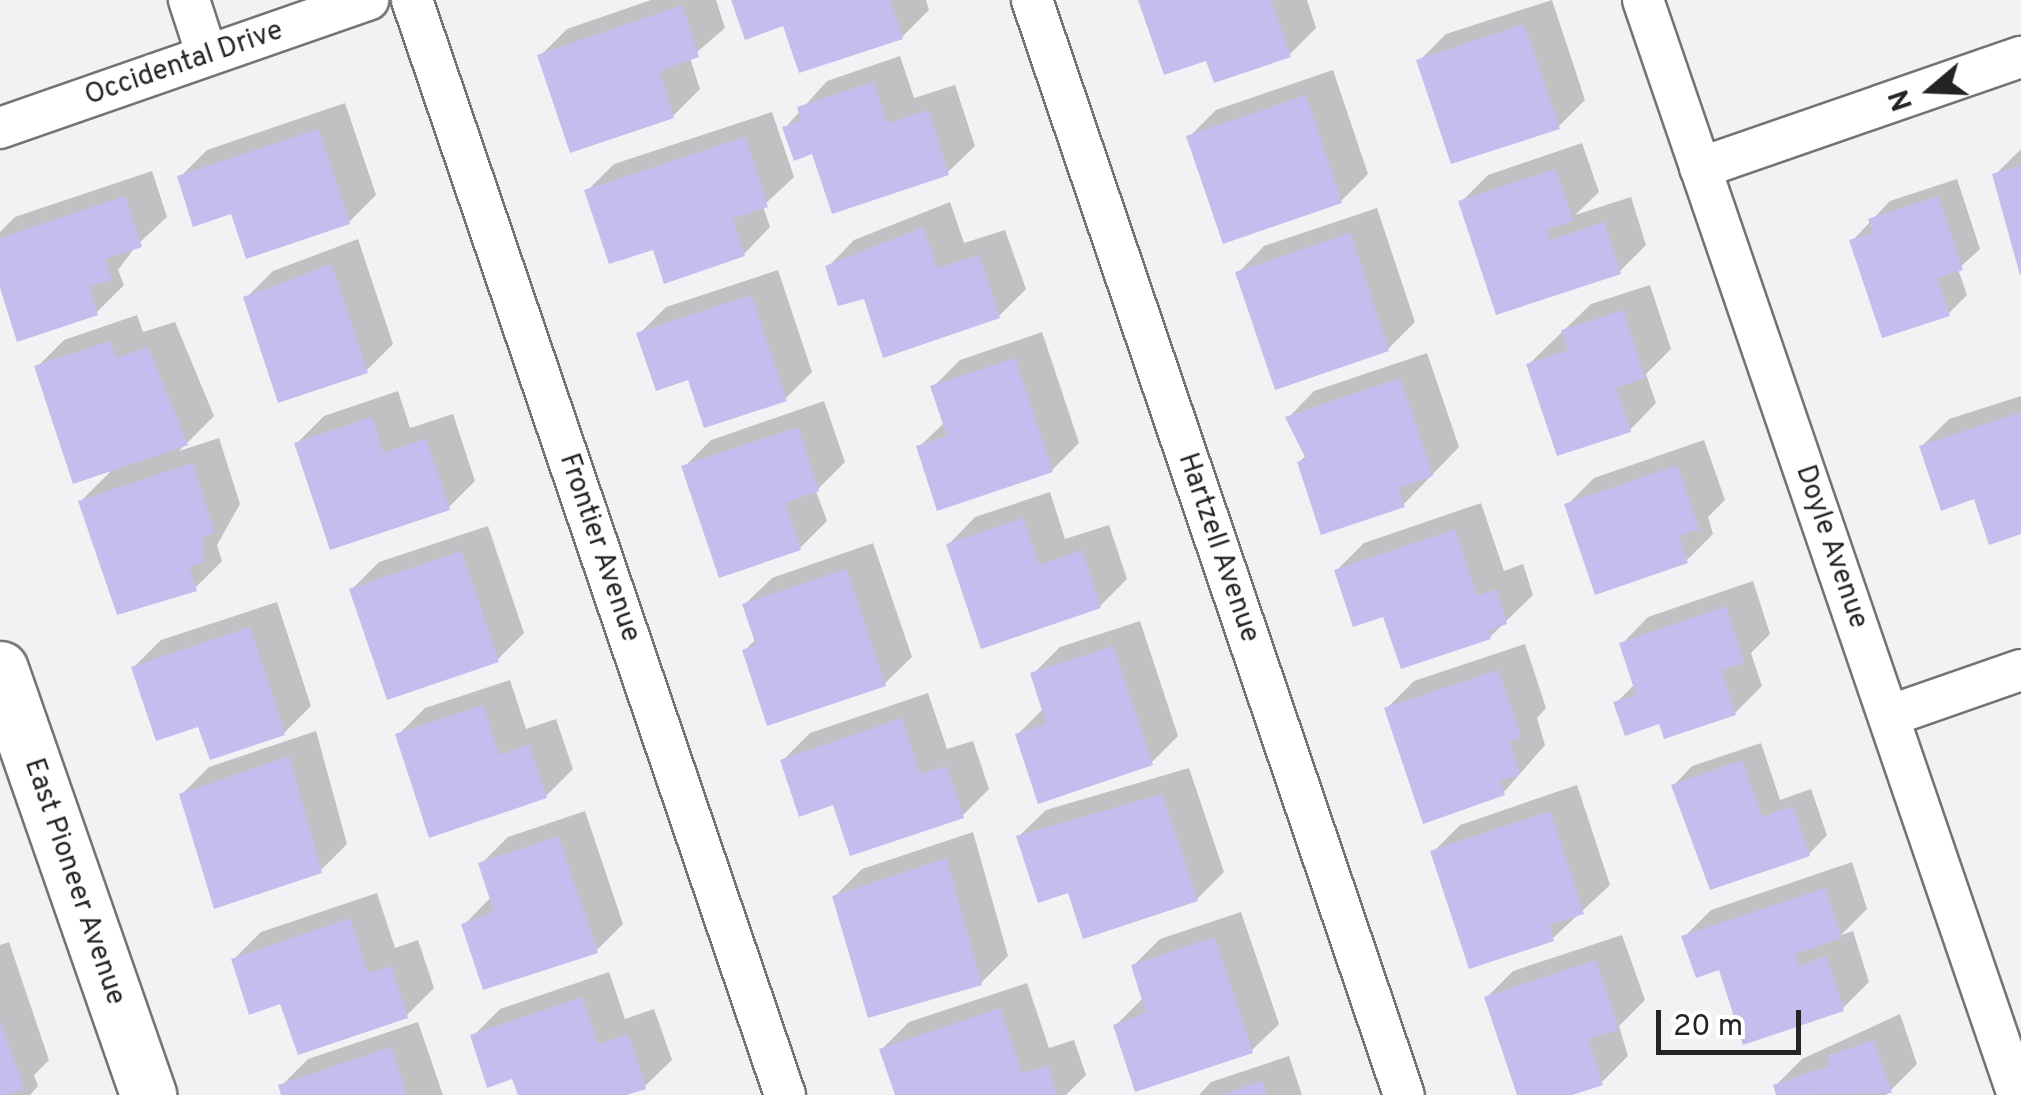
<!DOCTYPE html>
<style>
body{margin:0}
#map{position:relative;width:2021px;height:1095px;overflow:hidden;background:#f2f2f5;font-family:Overpass,sans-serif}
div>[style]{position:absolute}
.shadow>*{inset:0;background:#0003}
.building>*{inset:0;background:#c3beee}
.roads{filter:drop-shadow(2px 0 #737375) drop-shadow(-2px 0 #737375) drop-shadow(0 2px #737375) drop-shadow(0 -2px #737375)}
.street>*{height:40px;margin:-20px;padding:0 20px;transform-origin:20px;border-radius:20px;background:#fff}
.secondary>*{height:55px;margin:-27.5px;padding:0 27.5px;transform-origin:27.5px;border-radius:27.5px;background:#fff}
span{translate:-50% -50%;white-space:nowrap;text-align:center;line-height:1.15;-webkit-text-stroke:10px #fff;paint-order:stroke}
.street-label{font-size:28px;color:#242425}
.north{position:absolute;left:1881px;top:40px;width:100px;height:100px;-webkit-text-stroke:8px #fff;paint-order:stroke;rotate:251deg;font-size:28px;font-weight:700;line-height:40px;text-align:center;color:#242425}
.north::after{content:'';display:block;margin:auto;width:35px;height:45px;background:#242425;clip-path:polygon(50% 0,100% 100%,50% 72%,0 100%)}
.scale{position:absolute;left:1656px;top:1010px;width:145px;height:45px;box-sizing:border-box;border:5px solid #242425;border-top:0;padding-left:12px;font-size:30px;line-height:35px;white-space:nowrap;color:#242425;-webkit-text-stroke:8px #fff;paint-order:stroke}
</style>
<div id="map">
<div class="shadow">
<div style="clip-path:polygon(651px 0,716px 0,725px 28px,690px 58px,700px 89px,673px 116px,540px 56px,567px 29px)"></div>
<div style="clip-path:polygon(734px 0,926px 0,929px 10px,902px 37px,784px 23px)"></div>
<div style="clip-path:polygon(1141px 0,1307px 0,1316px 28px,1289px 55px,1208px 58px)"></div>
<div style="clip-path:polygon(1552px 0,1585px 100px,1558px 127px,1419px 61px,1446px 34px)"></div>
<div style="clip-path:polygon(900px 56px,914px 98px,955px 85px,975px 146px,948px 172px,814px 151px,785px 128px,827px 81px)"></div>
<div style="clip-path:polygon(1333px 70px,1368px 174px,1341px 201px,1189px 137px,1216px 110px)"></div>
<div style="clip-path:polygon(345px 103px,376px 195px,349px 222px,232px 211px,180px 177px,207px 150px)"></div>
<div style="clip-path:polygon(772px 112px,794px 177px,763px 206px,770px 227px,744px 254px,654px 247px,587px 191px,614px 164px)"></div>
<div style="clip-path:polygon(1582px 143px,1599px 192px,1575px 215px,1631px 197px,1646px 245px,1619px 272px,1461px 202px,1488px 175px)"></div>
<div style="clip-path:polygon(2021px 149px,2021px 267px,1995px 175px)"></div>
<div style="clip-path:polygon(152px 171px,167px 217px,136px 246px,118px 270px,124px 285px,97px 312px,0 280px,0 232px,15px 217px)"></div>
<div style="clip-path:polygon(1957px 179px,1980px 249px,1958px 269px,1967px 295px,1948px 314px,1852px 241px,1890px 201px)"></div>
<div style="clip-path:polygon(950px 202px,964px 243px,1005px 230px,1026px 289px,999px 316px,865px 296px,828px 267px,854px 240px)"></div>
<div style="clip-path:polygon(1377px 208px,1415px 322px,1388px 349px,1238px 273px,1264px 246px)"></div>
<div style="clip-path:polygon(358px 239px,393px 344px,366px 371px,246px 298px,273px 271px)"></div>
<div style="clip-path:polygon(778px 270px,812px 372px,786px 398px,690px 377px,639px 334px,666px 307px)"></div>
<div style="clip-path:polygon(1650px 285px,1671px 349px,1646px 374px,1656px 403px,1630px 430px,1529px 364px,1591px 304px)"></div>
<div style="clip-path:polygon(137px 315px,143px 332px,175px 322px,214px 416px,179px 451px,219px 438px,240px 504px,217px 545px,222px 561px,195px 588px,81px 501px,115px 467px,37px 367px,64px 340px)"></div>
<div style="clip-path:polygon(1042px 332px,1079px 443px,1052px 470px,919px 447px,945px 422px,933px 387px,960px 360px)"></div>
<div style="clip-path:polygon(1427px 353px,1459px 447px,1403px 505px,1299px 462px,1307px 455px,1288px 418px,1314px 391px)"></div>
<div style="clip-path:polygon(398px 391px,410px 428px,453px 414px,475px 481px,448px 508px,297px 443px,324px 416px)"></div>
<div style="clip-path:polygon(2021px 396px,2021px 531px,1922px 446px,1949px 419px)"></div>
<div style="clip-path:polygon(824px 401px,845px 462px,816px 491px,827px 521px,800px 548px,684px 467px,711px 440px)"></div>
<div style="clip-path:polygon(1704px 440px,1725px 500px,1708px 517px,1713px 534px,1686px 561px,1567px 505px,1594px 478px)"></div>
<div style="clip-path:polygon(1050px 492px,1065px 539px,1109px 525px,1127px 579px,1100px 606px,949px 544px,975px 517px)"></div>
<div style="clip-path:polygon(1481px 503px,1504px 571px,1523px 564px,1533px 595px,1490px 637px,1385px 614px,1337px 570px,1364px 543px)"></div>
<div style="clip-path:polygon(488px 526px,524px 633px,497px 660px,352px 589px,379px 562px)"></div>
<div style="clip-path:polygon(873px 543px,912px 657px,885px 683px,745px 650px,757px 638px,745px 604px,772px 578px)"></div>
<div style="clip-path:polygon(1753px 581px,1770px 634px,1751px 653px,1762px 686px,1735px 713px,1661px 721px,1616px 703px,1635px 684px,1622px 644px,1648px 617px)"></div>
<div style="clip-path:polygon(277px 602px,311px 706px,284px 733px,200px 724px,134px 667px,161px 640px)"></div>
<div style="clip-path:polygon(1140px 621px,1178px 736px,1151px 763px,1017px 735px,1044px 708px,1033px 674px,1060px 647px)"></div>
<div style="clip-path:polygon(1525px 644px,1546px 708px,1537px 718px,1545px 745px,1503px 793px,1387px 708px,1414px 681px)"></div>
<div style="clip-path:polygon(510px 680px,526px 729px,556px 719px,573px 769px,546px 796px,398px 735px,425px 708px)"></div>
<div style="clip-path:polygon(928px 693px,947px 749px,973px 741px,989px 789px,962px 816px,834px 802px,783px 760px,810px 733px)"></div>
<div style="clip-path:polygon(316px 731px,347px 844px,320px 871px,182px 794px,209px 767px)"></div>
<div style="clip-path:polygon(1761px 743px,1780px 800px,1811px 789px,1827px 835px,1809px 854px,1674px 785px,1692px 766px)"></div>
<div style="clip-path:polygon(1189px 768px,1224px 872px,1197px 899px,1069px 890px,1019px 836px,1046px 810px)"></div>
<div style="clip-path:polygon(1577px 785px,1610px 885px,1553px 938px,1433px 852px,1460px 825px)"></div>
<div style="clip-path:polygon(585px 811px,623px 924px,596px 951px,464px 925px,491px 897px,481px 864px,508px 837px)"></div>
<div style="clip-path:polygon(973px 832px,1008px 956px,981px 983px,835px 896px,862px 869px)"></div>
<div style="clip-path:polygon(1852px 862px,1867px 909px,1841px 935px,1853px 931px,1869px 982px,1842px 1009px,1720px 967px,1684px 937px,1711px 910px)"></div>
<div style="clip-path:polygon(377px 893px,395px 948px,418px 940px,434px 988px,407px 1015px,282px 1001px,234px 959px,261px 932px)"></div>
<div style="clip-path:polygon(1241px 912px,1279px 1024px,1252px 1050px,1116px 1025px,1144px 997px,1133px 966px,1160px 939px)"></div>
<div style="clip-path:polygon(1622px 935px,1645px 1000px,1619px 1026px,1628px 1056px,1601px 1083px,1564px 1095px,1519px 1095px,1486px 998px,1513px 971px)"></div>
<div style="clip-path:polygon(9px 942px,49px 1060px,34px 1075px,38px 1086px,30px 1095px,0 1095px,0 945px)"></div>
<div style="clip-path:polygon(609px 972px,625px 1019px,654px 1009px,672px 1060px,645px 1086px,619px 1095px,520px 1095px,514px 1076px,473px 1036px,500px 1009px)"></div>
<div style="clip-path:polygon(1027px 983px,1049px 1048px,1074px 1040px,1086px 1075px,1066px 1095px,897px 1095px,882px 1049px,909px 1022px)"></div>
<div style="clip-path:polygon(1900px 1014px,1917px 1064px,1886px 1095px,1779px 1095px,1775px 1086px,1802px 1059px)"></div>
<div style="clip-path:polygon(418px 1022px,443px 1095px,284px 1095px,281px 1086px,308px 1059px)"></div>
<div style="clip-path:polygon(1289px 1056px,1302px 1095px,1199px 1095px,1211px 1082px)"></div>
</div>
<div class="building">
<div style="clip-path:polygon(731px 0,890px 0,903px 39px,799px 73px,783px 26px,745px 40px)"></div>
<div style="clip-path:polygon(1138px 0,1271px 0,1291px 57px,1214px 83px,1206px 61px,1164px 75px)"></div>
<div style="clip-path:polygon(682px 5px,699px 57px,659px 71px,674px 118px,570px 153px,537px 55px)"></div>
<div style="clip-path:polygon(1524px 24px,1560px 129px,1451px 164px,1416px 60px)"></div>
<div style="clip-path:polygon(873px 82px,887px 123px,928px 110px,949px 175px,832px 214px,812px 154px,794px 161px,782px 127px,801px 121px,797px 107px)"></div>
<div style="clip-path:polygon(1306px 95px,1342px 203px,1223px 244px,1186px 136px)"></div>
<div style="clip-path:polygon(318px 129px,350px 224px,246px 259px,231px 214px,193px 227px,177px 176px)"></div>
<div style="clip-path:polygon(745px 137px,768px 207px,732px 219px,745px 256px,664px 284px,653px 250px,609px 264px,584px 190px)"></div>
<div style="clip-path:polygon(2021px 165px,2021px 274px,2020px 275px,1992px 174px)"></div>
<div style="clip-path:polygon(1555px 169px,1573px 221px,1546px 230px,1550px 240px,1604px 222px,1621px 274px,1496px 315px,1458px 201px)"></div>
<div style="clip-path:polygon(125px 196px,142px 247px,105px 259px,112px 280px,89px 287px,98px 315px,17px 342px,0 288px,0 238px)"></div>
<div style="clip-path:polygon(1938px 196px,1963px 270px,1937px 278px,1950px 316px,1882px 338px,1849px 240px,1873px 233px,1868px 219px)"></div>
<div style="clip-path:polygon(923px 227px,937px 268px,979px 255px,1000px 318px,883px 358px,864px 299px,838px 306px,825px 266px)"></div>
<div style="clip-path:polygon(1350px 233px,1389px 351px,1275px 390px,1235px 272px)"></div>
<div style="clip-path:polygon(331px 264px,368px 373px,278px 403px,243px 297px)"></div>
<div style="clip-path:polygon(751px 295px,787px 401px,704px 428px,688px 380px,656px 391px,636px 333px)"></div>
<div style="clip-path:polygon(1623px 310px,1645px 378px,1616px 388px,1631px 432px,1557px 456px,1526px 364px,1568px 350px,1561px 330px)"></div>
<div style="clip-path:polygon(110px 341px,116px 358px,148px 347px,188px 445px,73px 484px,34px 366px)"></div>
<div style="clip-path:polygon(1015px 358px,1053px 472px,937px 511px,916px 446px,947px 436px,930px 386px)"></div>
<div style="clip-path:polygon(1400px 378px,1433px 476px,1398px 488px,1405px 507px,1321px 535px,1297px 462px,1306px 459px,1285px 417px)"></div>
<div style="clip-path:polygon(2021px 412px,2021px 534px,1989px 545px,1974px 499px,1941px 511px,1919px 446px)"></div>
<div style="clip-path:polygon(372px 417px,383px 453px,426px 439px,450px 510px,330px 550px,294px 443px)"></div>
<div style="clip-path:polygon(798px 427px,819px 491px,785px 503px,801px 550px,719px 578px,681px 466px)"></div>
<div style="clip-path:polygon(192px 463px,215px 533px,203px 537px,204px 562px,189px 567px,197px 591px,117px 615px,78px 501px)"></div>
<div style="clip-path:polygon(1677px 465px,1699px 529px,1679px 536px,1688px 563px,1595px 595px,1564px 504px)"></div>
<div style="clip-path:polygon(1023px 518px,1039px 565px,1082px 550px,1101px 608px,981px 649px,946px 544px)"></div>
<div style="clip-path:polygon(1455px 529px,1477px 596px,1496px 589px,1507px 624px,1488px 631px,1491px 639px,1401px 669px,1383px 617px,1353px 627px,1334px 570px)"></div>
<div style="clip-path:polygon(461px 551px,499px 662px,387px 700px,349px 589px)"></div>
<div style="clip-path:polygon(846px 569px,886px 686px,767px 726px,742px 650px,756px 645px,742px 604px)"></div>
<div style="clip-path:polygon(1726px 606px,1744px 663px,1721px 670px,1736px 715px,1664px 739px,1659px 724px,1625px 736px,1613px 702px,1636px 695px,1619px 643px)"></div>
<div style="clip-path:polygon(250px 627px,285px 735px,210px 760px,198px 727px,156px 741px,131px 667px)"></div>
<div style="clip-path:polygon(1113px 646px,1153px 765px,1038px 804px,1015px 734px,1046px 723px,1030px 673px)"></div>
<div style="clip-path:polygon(1498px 670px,1521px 737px,1509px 741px,1520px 774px,1500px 781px,1505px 795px,1423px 824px,1384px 708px)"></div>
<div style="clip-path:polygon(483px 705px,499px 755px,529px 744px,547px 798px,429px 838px,395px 734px)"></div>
<div style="clip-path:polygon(901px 718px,920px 774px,946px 766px,964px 818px,850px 856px,833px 805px,799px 817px,780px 760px)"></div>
<div style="clip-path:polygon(289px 756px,322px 873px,214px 909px,179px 794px)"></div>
<div style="clip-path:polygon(1742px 760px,1762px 817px,1793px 806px,1810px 856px,1710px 890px,1671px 785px)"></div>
<div style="clip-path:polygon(1162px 794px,1198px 901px,1083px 939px,1068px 893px,1038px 903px,1016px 836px)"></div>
<div style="clip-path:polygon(1550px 811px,1584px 914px,1549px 925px,1554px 941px,1469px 969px,1430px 851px)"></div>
<div style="clip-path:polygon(558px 836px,598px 953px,483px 990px,461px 924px,494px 912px,478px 863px)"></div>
<div style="clip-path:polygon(946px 858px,982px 985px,868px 1018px,832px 896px)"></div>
<div style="clip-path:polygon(1825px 888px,1842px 938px,1794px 954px,1799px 966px,1826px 956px,1844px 1011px,1743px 1045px,1719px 970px,1696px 978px,1681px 936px)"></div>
<div style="clip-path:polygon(350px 918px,368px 973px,391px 966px,408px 1018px,298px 1055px,280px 1004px,249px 1015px,231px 959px)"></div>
<div style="clip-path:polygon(1214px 937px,1253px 1053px,1135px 1092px,1113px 1025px,1146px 1013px,1131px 965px)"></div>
<div style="clip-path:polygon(1596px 960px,1619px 1029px,1588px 1039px,1603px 1085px,1572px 1095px,1517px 1095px,1484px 997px)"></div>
<div style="clip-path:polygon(582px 997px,598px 1044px,628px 1034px,646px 1089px,627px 1095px,518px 1095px,512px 1079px,487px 1088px,470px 1035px)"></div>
<div style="clip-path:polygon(1000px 1008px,1022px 1074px,1047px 1065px,1057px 1095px,895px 1095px,879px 1049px)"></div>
<div style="clip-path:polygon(0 1021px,24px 1089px,7px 1095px,0 1095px)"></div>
<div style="clip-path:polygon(1873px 1040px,1892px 1093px,1776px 1095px,1773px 1085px,1830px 1066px,1827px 1056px)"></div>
<div style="clip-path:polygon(391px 1047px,407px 1095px,281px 1095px,278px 1085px)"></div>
<div style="clip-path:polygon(1262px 1081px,1267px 1095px,1224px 1095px,1223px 1094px)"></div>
</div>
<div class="roads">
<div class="street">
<div style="left:189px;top:0;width:58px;rotate:71.9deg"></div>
<div style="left:412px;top:0;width:1157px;rotate:71.19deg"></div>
<div style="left:1032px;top:0;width:1156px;rotate:71.24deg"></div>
<div style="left:1643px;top:0;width:1157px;rotate:71.1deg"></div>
<div style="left:0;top:128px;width:390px;rotate:-19.2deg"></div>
<div style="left:1700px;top:168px;width:340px;rotate:-19.1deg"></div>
<div style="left:1889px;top:716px;width:140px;rotate:-19.2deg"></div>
</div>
<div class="secondary">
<div style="left:0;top:669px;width:451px;rotate:70.8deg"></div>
</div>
</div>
<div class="street-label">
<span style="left:184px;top:64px;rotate:-19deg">Occidental Drive</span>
<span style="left:1831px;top:547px;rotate:71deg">Doyle Avenue</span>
<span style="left:599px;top:548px;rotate:71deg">Frontier Avenue</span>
<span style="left:1218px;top:548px;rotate:71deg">Hartzell Avenue</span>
<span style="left:74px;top:882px;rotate:71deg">East Pioneer Avenue</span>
</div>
<div class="north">N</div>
<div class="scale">20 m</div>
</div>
